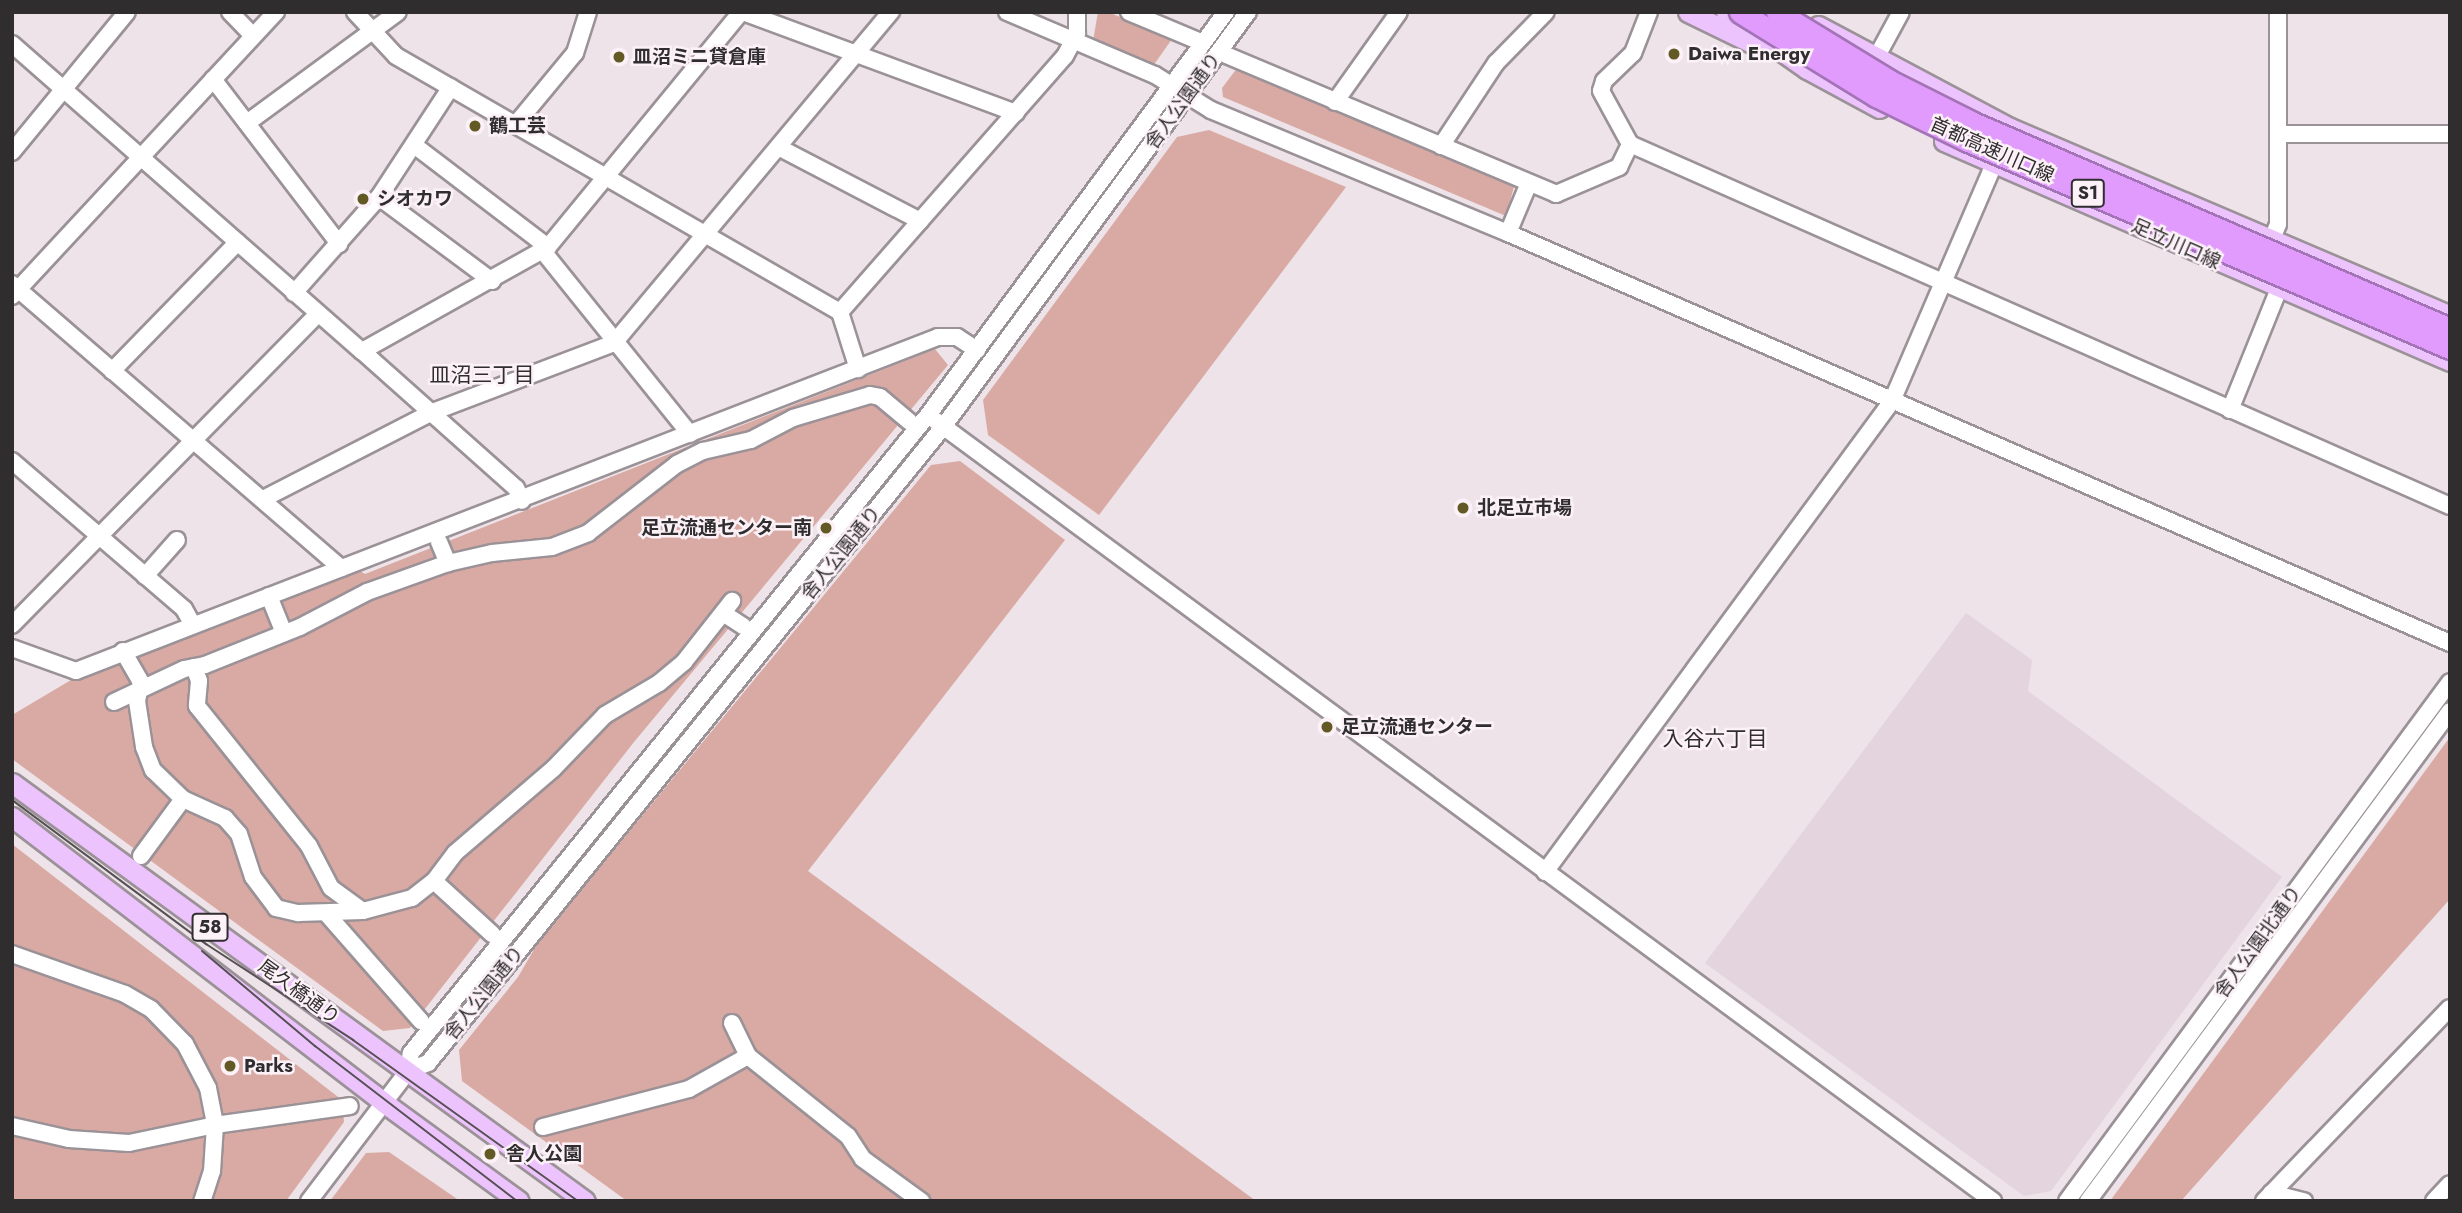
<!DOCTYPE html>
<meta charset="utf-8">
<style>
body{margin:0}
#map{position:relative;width:2462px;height:1213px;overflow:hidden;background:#ede3e9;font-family:Jost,"Noto Sans JP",sans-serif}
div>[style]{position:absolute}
.built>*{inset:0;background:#e4d4dd}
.green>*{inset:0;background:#d9aaa3}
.roads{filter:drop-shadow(2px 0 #9b9298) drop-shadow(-2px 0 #9b9298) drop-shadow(0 2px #9b9298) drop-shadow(0 -2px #9b9298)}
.minor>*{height:16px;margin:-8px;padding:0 8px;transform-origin:8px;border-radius:8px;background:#fff}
.major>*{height:19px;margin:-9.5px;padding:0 9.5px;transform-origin:9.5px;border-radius:9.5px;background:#edc3fe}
.tram>*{height:2px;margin:-1px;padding:0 1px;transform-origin:1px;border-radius:1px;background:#555053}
.bridges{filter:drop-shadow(2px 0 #a374b5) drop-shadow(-2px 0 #a374b5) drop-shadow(0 2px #a374b5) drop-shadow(0 -2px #a374b5)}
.highway-bridge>*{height:21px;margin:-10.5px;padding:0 10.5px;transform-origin:10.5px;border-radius:10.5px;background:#e19bfd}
.dots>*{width:19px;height:19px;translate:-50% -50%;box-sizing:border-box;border:4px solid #fbf1f7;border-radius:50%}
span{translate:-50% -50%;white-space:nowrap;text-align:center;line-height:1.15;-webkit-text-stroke:5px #fbf1f7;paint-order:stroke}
.shield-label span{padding:2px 5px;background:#fbf1f7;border:2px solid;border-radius:5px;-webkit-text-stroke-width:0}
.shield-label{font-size:18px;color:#302d2f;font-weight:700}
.poi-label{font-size:19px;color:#302d2f;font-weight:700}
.left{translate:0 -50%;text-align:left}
.right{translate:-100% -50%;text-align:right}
.street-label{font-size:19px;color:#302d2f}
.neighbourhood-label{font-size:21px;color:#302d2f}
.frame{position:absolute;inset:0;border:14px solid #302d2f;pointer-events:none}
</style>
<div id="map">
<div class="built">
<div style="clip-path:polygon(1966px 613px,2032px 660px,2028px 691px,2282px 877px,2051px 1191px,2024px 1196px,1705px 963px)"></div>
</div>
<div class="green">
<div style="clip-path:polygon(1098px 12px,1108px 12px,1172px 39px,1153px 66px,1093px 41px)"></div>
<div style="clip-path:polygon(1238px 67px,1515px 183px,1506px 216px,1223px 97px,1222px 88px)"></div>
<div style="clip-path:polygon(1209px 130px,1346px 187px,1099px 515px,988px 435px,983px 400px,1177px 137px)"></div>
<div style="clip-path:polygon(935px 349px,948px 365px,634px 742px,410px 1028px,383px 1031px,12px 759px,12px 715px,71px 680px,360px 571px,365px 574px)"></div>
<div style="clip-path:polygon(960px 461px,1065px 540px,808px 871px,1256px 1201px,627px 1201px,462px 1081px,459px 1050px,518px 977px,539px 941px,931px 465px)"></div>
<div style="clip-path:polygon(2450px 737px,2450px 899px,2181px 1201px,2110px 1201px)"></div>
<div style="clip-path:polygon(12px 844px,342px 1100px,344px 1122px,286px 1201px,12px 1201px)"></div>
<div style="clip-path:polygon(389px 1152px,460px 1201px,330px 1201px,366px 1153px)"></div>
</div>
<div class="roads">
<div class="minor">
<div style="left:230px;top:12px;width:33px;rotate:46deg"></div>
<div style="left:355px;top:12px;width:60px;rotate:47deg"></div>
<div style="left:396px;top:56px;width:513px;rotate:29.97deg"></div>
<div style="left:840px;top:312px;width:60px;rotate:72.5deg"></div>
<div style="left:743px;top:12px;width:291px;rotate:20.3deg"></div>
<div style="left:1007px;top:12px;width:161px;rotate:23.1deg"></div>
<div style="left:1155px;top:75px;width:66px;rotate:32deg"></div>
<div style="left:1211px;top:110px;width:321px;rotate:22.5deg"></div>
<div style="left:1508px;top:233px;width:1027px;rotate:23.52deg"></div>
<div style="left:1129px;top:12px;width:80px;rotate:22.7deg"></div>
<div style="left:1649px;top:12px;width:44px;rotate:111.3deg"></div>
<div style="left:1633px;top:53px;width:40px;rotate:136deg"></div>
<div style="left:1604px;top:81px;width:10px;rotate:107deg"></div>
<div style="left:1601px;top:91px;width:60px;rotate:61.3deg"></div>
<div style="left:1630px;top:144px;width:896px;rotate:23.82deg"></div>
<div style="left:12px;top:44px;width:466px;rotate:41.3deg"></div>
<div style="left:362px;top:351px;width:213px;rotate:-29.2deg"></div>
<div style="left:548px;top:247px;width:304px;rotate:-50.6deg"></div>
<div style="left:1219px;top:52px;width:366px;rotate:22.8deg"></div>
<div style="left:1556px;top:194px;width:69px;rotate:-23.2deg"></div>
<div style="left:1619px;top:167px;width:25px;rotate:-64deg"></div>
<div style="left:1876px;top:58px;width:52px;rotate:-61.5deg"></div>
<div style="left:213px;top:79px;width:208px;rotate:52.6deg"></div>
<div style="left:1335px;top:102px;width:110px;rotate:-54.6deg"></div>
<div style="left:247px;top:123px;width:187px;rotate:-36.3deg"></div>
<div style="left:516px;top:124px;width:92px;rotate:-50.3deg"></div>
<div style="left:575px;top:53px;width:43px;rotate:-72.4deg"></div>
<div style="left:2278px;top:134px;width:172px"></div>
<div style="left:414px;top:145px;width:168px;rotate:37.3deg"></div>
<div style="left:1441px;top:146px;width:100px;rotate:-56.5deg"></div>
<div style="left:1496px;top:63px;width:71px;rotate:-45.6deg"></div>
<div style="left:780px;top:148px;width:158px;rotate:27.5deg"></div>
<div style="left:12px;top:152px;width:181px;rotate:-50.6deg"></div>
<div style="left:379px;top:197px;width:141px;rotate:36.6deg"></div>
<div style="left:1508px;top:233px;width:54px;rotate:-67.2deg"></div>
<div style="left:2272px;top:239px;width:16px;rotate:-68deg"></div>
<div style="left:2278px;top:224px;width:212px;rotate:-90deg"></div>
<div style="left:542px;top:250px;width:236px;rotate:51.2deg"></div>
<div style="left:12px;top:284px;width:435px;rotate:40.8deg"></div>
<div style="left:294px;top:293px;width:128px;rotate:-48.5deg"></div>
<div style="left:379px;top:197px;width:131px;rotate:-56.8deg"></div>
<div style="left:12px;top:296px;width:388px;rotate:-47.1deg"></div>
<div style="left:840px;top:312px;width:341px;rotate:-48.7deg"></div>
<div style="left:1065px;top:56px;width:26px;rotate:-62deg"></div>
<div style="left:1077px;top:33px;width:21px;rotate:-90deg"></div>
<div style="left:362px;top:351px;width:206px;rotate:41.7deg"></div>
<div style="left:516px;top:488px;width:14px;rotate:65deg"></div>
<div style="left:112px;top:371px;width:180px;rotate:-45.7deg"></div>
<div style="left:2230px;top:410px;width:131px;rotate:-68deg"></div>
<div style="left:936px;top:421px;width:1314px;rotate:36.43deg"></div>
<div style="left:12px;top:461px;width:227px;rotate:40.7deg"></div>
<div style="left:184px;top:609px;width:18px;rotate:61deg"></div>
<div style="left:263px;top:499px;width:188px;rotate:-27.2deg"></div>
<div style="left:430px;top:413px;width:197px;rotate:-20.8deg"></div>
<div style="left:614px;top:343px;width:432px;rotate:-50.1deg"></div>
<div style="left:439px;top:542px;width:23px;rotate:67deg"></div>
<div style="left:145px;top:576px;width:48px;rotate:-48.4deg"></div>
<div style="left:269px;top:596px;width:40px;rotate:68deg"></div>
<div style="left:723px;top:613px;width:24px;rotate:33deg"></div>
<div style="left:12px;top:625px;width:436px;rotate:-45.5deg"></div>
<div style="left:12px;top:648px;width:68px;rotate:19.8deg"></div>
<div style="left:76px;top:671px;width:924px;rotate:-21.18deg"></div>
<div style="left:938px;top:337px;width:19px"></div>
<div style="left:957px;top:337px;width:24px;rotate:33deg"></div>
<div style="left:123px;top:651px;width:36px;rotate:60deg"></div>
<div style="left:141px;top:682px;width:19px;rotate:102deg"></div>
<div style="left:137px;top:701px;width:47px;rotate:81.3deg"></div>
<div style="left:144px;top:747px;width:25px;rotate:69deg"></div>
<div style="left:153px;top:770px;width:42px;rotate:44deg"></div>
<div style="left:183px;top:799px;width:46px;rotate:24.3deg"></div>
<div style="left:225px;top:818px;width:21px;rotate:49deg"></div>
<div style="left:239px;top:834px;width:45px;rotate:72deg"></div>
<div style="left:253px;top:877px;width:39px;rotate:53deg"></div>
<div style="left:276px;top:908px;width:23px;rotate:13deg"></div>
<div style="left:298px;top:913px;width:65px;rotate:-1.8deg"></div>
<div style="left:363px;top:911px;width:51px;rotate:-14.9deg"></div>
<div style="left:412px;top:898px;width:28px;rotate:-38deg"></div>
<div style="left:434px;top:881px;width:79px;rotate:42.4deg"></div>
<div style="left:194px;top:667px;width:15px;rotate:70deg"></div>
<div style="left:199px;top:681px;width:25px;rotate:95deg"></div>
<div style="left:197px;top:706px;width:179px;rotate:51.3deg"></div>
<div style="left:309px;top:846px;width:47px;rotate:62.4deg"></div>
<div style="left:331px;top:888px;width:39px;rotate:36deg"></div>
<div style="left:114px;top:702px;width:77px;rotate:-25.2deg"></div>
<div style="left:184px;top:669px;width:21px;rotate:-11deg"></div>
<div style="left:205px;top:665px;width:102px;rotate:-21.8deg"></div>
<div style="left:300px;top:627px;width:76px;rotate:-27.6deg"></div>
<div style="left:367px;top:592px;width:86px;rotate:-19.7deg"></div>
<div style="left:448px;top:563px;width:45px;rotate:-12.8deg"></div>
<div style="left:492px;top:553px;width:60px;rotate:-5.7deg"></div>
<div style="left:552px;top:547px;width:39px;rotate:-21deg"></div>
<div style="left:588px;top:533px;width:113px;rotate:-37.8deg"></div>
<div style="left:677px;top:464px;width:29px;rotate:-27deg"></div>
<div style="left:703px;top:451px;width:49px;rotate:-12.9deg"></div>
<div style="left:751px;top:440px;width:47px;rotate:-27.6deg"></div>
<div style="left:793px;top:418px;width:80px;rotate:-16.6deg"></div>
<div style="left:870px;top:395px;width:10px;rotate:11deg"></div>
<div style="left:880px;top:397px;width:38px;rotate:40deg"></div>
<div style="left:141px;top:856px;width:71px;rotate:-53.6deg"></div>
<div style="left:1545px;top:872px;width:585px;rotate:-53.62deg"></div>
<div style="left:1892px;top:401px;width:270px;rotate:-66.7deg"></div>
<div style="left:434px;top:881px;width:35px;rotate:-53deg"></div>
<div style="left:455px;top:853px;width:130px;rotate:-40.6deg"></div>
<div style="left:554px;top:768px;width:74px;rotate:-46.1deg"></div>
<div style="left:605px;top:715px;width:63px;rotate:-30.7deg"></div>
<div style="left:659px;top:683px;width:33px;rotate:-40deg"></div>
<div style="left:684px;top:662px;width:78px;rotate:-51.8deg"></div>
<div style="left:326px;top:913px;width:144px;rotate:48.7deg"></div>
<div style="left:12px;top:954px;width:120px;rotate:19.5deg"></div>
<div style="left:125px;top:994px;width:30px;rotate:30deg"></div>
<div style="left:151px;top:1009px;width:49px;rotate:45.8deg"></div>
<div style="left:185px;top:1044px;width:50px;rotate:62.4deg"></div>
<div style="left:208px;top:1088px;width:38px;rotate:79deg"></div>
<div style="left:215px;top:1125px;width:46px;rotate:93.7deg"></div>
<div style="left:212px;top:1171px;width:32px;rotate:108deg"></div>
<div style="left:732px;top:1023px;width:37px;rotate:64deg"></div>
<div style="left:748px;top:1056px;width:128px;rotate:38.7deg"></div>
<div style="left:848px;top:1136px;width:27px;rotate:57deg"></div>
<div style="left:863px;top:1159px;width:72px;rotate:35.9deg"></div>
<div style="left:408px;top:1071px;width:18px;rotate:-81deg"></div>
<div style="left:411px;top:1053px;width:821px;rotate:-50.98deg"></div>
<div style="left:928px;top:415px;width:501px;rotate:-53.52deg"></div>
<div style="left:12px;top:1126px;width:58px;rotate:12.8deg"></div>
<div style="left:69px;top:1139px;width:60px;rotate:3.8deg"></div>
<div style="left:129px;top:1143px;width:88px;rotate:-11.8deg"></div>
<div style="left:215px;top:1125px;width:136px;rotate:-8deg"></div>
<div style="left:543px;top:1127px;width:151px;rotate:-14.6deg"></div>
<div style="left:689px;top:1089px;width:68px;rotate:-29.2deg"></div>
<div style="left:2271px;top:1193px;width:34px;rotate:14deg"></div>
<div style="left:309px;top:1201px;width:163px;rotate:-52.7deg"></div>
<div style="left:408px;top:1071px;width:22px;rotate:-22deg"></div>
<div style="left:428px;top:1063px;width:818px;rotate:-51deg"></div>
<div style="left:943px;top:427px;width:515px;rotate:-53.69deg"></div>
<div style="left:2067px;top:1201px;width:645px;rotate:-53.57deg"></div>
<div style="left:2088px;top:1201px;width:609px;rotate:-53.54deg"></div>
<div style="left:2264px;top:1201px;width:268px;rotate:-46.1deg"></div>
<div style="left:2434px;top:1201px;width:23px;rotate:-47deg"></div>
</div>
<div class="major">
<div style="left:1688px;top:12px;width:76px;rotate:25.9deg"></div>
<div style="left:1726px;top:12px;width:99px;rotate:35.1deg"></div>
<div style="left:1807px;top:69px;width:82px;rotate:28.4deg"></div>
<div style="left:1818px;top:26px;width:217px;rotate:28deg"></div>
<div style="left:2010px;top:128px;width:478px;rotate:23.1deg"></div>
<div style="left:1944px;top:141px;width:552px;rotate:23.5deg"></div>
<div style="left:12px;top:783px;width:709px;rotate:36.11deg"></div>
<div style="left:12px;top:817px;width:468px;rotate:37.5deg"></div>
<div style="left:383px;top:1102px;width:168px;rotate:36.1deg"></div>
</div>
</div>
<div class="tram">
<div style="left:12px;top:800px;width:242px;rotate:36.6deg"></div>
<div style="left:206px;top:944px;width:176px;rotate:33.1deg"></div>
<div style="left:353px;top:1040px;width:277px;rotate:35.6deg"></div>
<div style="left:202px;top:951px;width:148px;rotate:40.1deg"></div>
<div style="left:315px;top:1046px;width:255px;rotate:37.5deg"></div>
</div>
<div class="bridges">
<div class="highway-bridge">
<div style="left:1740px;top:12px;width:160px;rotate:31.7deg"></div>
<div style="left:1876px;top:96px;width:100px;rotate:26.1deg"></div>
<div style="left:1966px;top:140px;width:527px;rotate:23.26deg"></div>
<div style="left:1777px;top:12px;width:132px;rotate:31.4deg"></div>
<div style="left:1890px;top:81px;width:93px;rotate:26.8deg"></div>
<div style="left:1973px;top:123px;width:520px;rotate:23.36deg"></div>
</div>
</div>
<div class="dots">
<div style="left:1674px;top:54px;background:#625925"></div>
<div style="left:619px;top:57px;background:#625925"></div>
<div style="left:475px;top:126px;background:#625925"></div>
<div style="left:363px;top:199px;background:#625925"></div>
<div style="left:1463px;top:508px;background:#625925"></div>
<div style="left:826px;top:528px;background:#625925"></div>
<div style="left:1327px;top:727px;background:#625925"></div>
<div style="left:230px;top:1066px;background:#625925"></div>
<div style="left:490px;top:1154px;background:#625925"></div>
</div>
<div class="shield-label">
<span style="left:2088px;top:193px">S1</span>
<span style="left:210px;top:927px">58</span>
</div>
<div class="poi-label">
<span class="left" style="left:1688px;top:54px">Daiwa Energy</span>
<span class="left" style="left:633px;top:57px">皿沼ミニ貸倉庫</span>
<span class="left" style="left:489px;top:126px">鶴工芸</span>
<span class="left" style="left:377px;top:199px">シオカワ</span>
<span class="left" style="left:1477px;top:508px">北足立市場</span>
<span class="right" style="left:812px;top:528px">足立流通センター南</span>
<span class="left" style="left:1341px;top:727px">足立流通センター</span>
<span class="left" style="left:244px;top:1066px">Parks</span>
<span class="left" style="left:506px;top:1154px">舎人公園</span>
</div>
<div class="street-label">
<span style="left:1183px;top:101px;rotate:-54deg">舎人公園通り</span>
<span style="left:1992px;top:150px;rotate:24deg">首都高速川口線</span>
<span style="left:2176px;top:244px;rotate:24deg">足立川口線</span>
<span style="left:841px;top:553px;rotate:-51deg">舎人公園通り</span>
<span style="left:2258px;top:942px;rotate:-54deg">舎人公園北通り</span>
<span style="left:299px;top:992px;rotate:36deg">尾久橋通り</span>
<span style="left:484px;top:993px;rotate:-51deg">舎人公園通り</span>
</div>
<div class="neighbourhood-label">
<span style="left:482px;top:375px">皿沼三丁目</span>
<span style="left:1715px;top:739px">入谷六丁目</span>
</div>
<div class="frame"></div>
</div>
